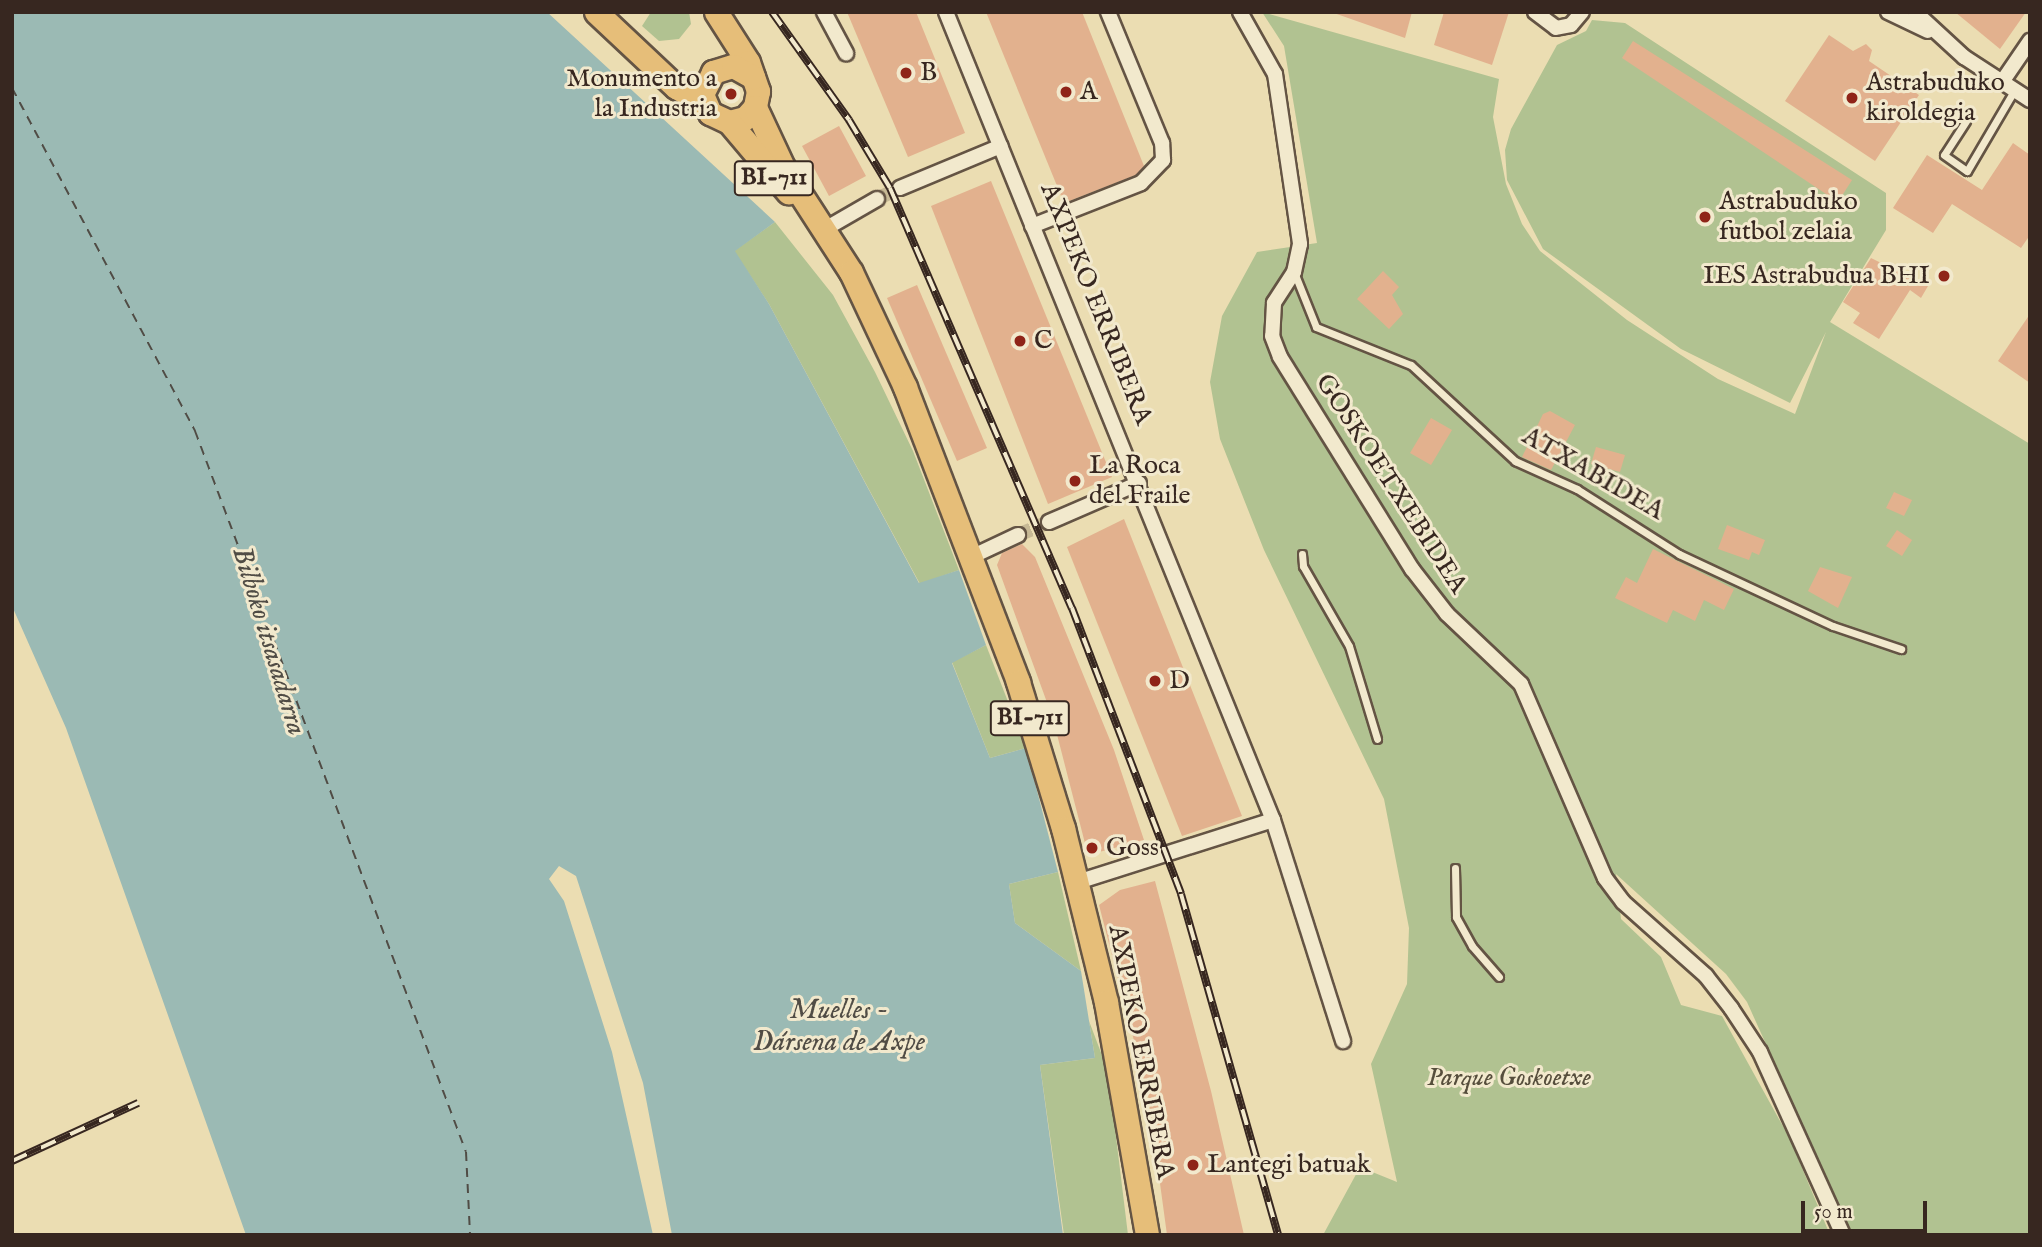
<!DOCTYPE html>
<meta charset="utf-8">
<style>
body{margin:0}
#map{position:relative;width:2042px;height:1247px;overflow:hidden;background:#ebddb2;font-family:"IM FELL English",serif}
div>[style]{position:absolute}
.green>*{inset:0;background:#b1c291}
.water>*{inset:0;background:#9bbab4}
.ferry>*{height:2px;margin-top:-1px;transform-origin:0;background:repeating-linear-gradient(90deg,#504c45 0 9px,transparent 0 16px)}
.building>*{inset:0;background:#e2b18e}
.street-tunnel>*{height:14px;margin-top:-7px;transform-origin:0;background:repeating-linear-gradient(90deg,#c7b995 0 14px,transparent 0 21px)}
.roads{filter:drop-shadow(2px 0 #645444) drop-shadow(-2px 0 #645444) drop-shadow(0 2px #645444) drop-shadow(0 -2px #645444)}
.lane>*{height:7px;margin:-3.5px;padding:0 3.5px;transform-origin:3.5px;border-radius:3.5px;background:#f2e9cd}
.street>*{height:14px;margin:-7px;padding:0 7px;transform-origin:7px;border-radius:7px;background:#f2e9cd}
.primary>*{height:23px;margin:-11.5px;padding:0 11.5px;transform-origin:11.5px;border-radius:11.5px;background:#e6be79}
.rail>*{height:8px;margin-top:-4px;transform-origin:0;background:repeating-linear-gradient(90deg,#f2e9cd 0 16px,#372720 0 32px);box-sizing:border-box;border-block:2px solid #372720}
.dots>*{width:19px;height:19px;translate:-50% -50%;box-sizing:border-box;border:4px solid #f2e9cd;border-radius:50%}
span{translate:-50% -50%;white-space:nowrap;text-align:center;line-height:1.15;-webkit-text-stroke:6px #f2e9cd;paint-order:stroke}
.shield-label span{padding:2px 5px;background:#f2e9cd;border:2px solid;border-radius:5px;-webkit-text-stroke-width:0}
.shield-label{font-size:24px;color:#372720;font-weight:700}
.poi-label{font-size:26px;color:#372720}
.left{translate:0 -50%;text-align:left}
.right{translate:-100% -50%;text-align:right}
.street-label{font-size:26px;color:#372720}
.park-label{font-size:26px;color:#564e3c;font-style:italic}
.water-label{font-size:28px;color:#504c45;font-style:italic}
.frame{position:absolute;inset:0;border:14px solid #372720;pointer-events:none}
.scale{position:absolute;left:1801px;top:1201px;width:126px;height:32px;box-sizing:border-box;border:4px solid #372720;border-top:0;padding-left:9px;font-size:21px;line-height:24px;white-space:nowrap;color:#372720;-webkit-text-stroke:5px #f2e9cd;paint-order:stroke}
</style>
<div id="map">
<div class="green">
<div style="clip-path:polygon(651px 12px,689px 12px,691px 24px,679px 39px,659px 41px,642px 26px)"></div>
<div style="clip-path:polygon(1262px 12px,1499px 79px,1493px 117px,1506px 184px,1522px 224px,1540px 251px,1627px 320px,1718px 379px,1795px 414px,1826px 332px,1790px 403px,1681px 349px,1543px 249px,1507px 180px,1505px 150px,1511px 129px,1557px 45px,1586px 31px,1592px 20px,1625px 23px,1886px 193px,1886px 230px,1830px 322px,2030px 444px,2030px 1235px,1852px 1235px,1747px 1002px,1726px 974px,1616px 874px,1621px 919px,1661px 957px,1681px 1005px,1722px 1016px,1790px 1139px,1830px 1235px,1323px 1235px,1360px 1167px,1397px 1182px,1371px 1064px,1407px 984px,1409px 928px,1384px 799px,1264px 550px,1220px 439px,1210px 382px,1222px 316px,1257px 252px,1317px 243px,1284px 46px)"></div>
<div style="clip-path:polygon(775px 222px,833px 295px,875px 372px,913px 451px,959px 570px,920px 584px,769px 304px,734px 251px)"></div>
<div style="clip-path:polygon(986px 645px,1026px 748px,990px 758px,952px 662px)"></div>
<div style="clip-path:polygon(1058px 872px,1081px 971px,1015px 923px,1009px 884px)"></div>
<div style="clip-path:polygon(1089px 1021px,1108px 1071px,1128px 1235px,1064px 1235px,1040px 1065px,1095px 1058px)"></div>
</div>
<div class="water">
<div style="clip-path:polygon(12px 12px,547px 12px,775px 222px,735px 251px,769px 304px,919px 583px,959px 570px,986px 645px,952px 663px,990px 758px,1026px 748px,1058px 872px,1009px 884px,1015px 923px,1081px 971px,1095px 1058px,1040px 1065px,1063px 1235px,672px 1235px,643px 1083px,576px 876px,559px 866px,549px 879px,564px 901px,612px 1052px,653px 1235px,246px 1235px,66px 728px,12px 606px)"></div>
</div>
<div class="ferry">
<div style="left:12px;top:88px;width:389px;rotate:61.9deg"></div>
<div style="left:195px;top:431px;width:770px;rotate:69.4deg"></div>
<div style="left:466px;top:1152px;width:83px;rotate:87.2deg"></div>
</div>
<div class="building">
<div style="clip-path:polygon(847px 12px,916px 12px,965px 133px,908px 157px)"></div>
<div style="clip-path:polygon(986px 12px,1082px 12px,1144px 166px,1136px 175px,1064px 203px)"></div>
<div style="clip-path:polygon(1331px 12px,1412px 12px,1405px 38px)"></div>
<div style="clip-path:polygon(1444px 12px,1509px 12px,1492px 65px,1434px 45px)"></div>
<div style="clip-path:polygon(1955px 12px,2026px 12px,2000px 49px)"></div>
<div style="clip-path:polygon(1829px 35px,1853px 51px,1866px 44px,1872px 50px,1869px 61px,1919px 95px,1875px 161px,1785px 101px)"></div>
<div style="clip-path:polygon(1633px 41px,1852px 180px,1838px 202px,1622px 58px)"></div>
<div style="clip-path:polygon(839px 126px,866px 176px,829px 196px,802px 146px)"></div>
<div style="clip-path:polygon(2013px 143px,2030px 155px,2030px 235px,2021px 248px,1952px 204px,1933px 233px,1893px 208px,1927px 155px,1982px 190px)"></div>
<div style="clip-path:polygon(991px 181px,1112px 477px,1048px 504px,931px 206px)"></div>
<div style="clip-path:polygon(1871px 258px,1928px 286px,1921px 298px,1910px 290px,1879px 339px,1853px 323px,1860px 313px,1843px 302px)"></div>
<div style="clip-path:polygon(1383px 271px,1399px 287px,1392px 295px,1403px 314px,1389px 329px,1357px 299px)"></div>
<div style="clip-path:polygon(917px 285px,987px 448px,957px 461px,887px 298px)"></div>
<div style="clip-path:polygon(2030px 314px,2030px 383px,1998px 361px)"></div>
<div style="clip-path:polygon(1550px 411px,1575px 425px,1551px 470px,1522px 457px,1543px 414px)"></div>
<div style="clip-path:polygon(1431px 418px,1452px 430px,1431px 465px,1410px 453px)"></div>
<div style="clip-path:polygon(1596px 447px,1625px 455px,1620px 472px,1591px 464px)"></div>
<div style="clip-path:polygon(1894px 492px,1912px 500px,1904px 516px,1886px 508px)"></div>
<div style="clip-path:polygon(1124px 519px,1242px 816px,1182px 836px,1067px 547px)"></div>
<div style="clip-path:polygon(1727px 525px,1765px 540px,1759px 555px,1752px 552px,1749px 560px,1718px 549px)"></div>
<div style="clip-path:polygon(1897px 530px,1912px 540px,1902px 556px,1886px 546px)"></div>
<div style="clip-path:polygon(1022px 544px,1035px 557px,1114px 750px,1144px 840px,1088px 855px,1053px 719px,997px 565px,1002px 553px)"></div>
<div style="clip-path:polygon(1653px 549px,1734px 589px,1724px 610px,1704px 600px,1695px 621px,1673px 610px,1667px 623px,1615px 598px,1626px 577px,1637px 583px)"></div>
<div style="clip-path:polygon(1820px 567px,1852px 577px,1838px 608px,1808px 591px)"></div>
<div style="clip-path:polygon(1155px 881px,1211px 1091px,1244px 1235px,1167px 1235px,1148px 1095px,1099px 905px,1120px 890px)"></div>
</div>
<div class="street-tunnel">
<div style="left:877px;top:199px;width:25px;rotate:-26deg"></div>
<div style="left:1018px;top:535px;width:34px;rotate:-23deg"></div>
</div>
<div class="roads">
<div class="lane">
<div style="left:1966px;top:121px;width:40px;rotate:122.9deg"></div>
<div style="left:1944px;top:155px;width:28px;rotate:35deg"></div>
<div style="left:1967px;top:171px;width:93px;rotate:-59.6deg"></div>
<div style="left:1294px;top:272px;width:59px;rotate:68.2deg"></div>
<div style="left:1316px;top:327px;width:102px;rotate:21.8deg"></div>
<div style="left:1411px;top:365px;width:142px;rotate:42.7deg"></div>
<div style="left:1515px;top:461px;width:68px;rotate:24.3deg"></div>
<div style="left:1577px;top:489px;width:121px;rotate:32.5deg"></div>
<div style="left:1679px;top:554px;width:170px;rotate:25.1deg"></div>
<div style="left:1833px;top:626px;width:72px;rotate:18.7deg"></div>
<div style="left:1302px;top:554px;width:12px;rotate:85deg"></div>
<div style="left:1303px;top:566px;width:92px;rotate:60.1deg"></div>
<div style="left:1349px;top:646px;width:97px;rotate:73.2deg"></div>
<div style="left:1455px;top:868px;width:49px;rotate:88.8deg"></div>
<div style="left:1456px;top:917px;width:33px;rotate:61deg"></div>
<div style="left:1472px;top:946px;width:41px;rotate:48.9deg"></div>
</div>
<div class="street">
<div style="left:824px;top:12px;width:47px;rotate:61.8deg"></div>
<div style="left:946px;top:12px;width:872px;rotate:67.97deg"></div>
<div style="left:1273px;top:820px;width:206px;rotate:162.4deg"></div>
<div style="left:1240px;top:12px;width:71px;rotate:60.6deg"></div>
<div style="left:1275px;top:74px;width:172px;rotate:81.6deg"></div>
<div style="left:1300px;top:244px;width:29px;rotate:102deg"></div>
<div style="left:1294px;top:272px;width:37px;rotate:123deg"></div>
<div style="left:1274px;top:303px;width:33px;rotate:93deg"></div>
<div style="left:1272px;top:336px;width:22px;rotate:69deg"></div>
<div style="left:1280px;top:357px;width:250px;rotate:58.1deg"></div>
<div style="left:1412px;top:569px;width:57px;rotate:52.1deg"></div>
<div style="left:1447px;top:614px;width:102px;rotate:43.4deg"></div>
<div style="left:1521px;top:684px;width:211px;rotate:66.6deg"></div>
<div style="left:1605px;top:878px;width:30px;rotate:53deg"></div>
<div style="left:1623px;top:902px;width:111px;rotate:41.7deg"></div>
<div style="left:1706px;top:976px;width:41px;rotate:52deg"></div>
<div style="left:1731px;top:1008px;width:53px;rotate:56.6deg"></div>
<div style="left:1760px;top:1052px;width:201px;rotate:65.6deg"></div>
<div style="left:1535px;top:12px;width:26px;rotate:37deg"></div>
<div style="left:1556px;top:28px;width:15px;rotate:-11deg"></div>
<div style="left:1571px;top:25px;width:17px;rotate:-50deg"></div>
<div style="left:1888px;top:12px;width:44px;rotate:25.4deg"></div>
<div style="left:1915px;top:12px;width:67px;rotate:42.6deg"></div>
<div style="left:1964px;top:57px;width:79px;rotate:33.1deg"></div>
<div style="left:2002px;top:82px;width:50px;rotate:-55.7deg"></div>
<div style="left:900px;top:188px;width:109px;rotate:-22.6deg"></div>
<div style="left:1032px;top:226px;width:117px;rotate:-21.5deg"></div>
<div style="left:1141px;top:183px;width:32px;rotate:-46deg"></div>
<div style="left:1163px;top:160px;width:17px;rotate:-93deg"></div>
<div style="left:1162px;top:143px;width:142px;rotate:-112.4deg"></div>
<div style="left:825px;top:229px;width:60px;rotate:-30deg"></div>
<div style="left:1049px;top:522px;width:98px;rotate:-23.4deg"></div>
<div style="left:971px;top:557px;width:52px;rotate:-25.1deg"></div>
<div style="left:1273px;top:820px;width:232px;rotate:72.4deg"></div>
</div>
<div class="primary">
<div style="left:596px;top:12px;width:110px;rotate:43.2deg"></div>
<div style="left:676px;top:87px;width:33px;rotate:31deg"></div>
<div style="left:716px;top:12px;width:59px;rotate:57.4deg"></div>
<div style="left:748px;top:62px;width:31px;rotate:71deg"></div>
<div style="left:758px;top:91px;width:16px;rotate:101deg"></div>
<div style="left:755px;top:107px;width:15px;rotate:132deg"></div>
<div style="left:745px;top:118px;width:16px;rotate:166deg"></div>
<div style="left:729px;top:122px;width:21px;rotate:-155deg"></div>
<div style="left:710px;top:113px;width:21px;rotate:-113deg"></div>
<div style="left:702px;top:94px;width:25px;rotate:-63deg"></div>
<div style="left:713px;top:72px;width:21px;rotate:-17deg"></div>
<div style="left:733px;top:66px;width:23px;rotate:29deg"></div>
<div style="left:755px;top:107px;width:66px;rotate:65deg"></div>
<div style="left:783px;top:167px;width:125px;rotate:57.1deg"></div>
<div style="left:851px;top:272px;width:127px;rotate:64.8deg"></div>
<div style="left:905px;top:387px;width:316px;rotate:69deg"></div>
<div style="left:1018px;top:682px;width:153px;rotate:72.9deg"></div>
<div style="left:1063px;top:828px;width:179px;rotate:76.1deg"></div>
<div style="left:1106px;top:1002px;width:237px;rotate:80deg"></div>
<div style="left:729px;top:122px;width:92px;rotate:49.9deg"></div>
</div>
</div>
<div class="rail">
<div style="left:772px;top:12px;width:133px;rotate:54.5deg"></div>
<div style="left:849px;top:120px;width:79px;rotate:58.9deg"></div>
<div style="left:890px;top:188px;width:458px;rotate:66.6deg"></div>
<div style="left:1072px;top:608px;width:306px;rotate:69.1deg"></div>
<div style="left:1181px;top:894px;width:355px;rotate:74.1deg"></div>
<div style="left:12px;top:1161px;width:139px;rotate:-24.7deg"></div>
</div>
<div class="dots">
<div style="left:906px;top:73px;background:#8f2418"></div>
<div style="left:1066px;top:92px;background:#8f2418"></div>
<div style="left:731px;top:94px;background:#8f2418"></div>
<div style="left:1852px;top:98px;background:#8f2418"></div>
<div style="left:1705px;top:217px;background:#8f2418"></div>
<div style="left:1944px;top:276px;background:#8f2418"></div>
<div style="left:1020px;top:341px;background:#8f2418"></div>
<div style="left:1075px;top:481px;background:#8f2418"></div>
<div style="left:1155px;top:681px;background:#8f2418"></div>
<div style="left:1092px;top:848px;background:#8f2418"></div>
<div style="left:1193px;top:1165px;background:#8f2418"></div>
</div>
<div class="shield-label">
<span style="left:774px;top:178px">BI-711</span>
<span style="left:1030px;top:718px">BI-711</span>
</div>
<div class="poi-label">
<span class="left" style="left:920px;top:73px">B</span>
<span class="right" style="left:717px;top:94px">Monumento a<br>la Industria</span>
<span class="left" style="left:1866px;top:98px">Astrabuduko<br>kiroldegia</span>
<span class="left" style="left:1080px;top:92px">A</span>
<span class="left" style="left:1719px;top:217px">Astrabuduko<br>futbol zelaia</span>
<span class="right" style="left:1930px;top:276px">IES Astrabudua BHI</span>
<span class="left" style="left:1034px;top:341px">C</span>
<span class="left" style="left:1089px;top:481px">La Roca<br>del Fraile</span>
<span class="left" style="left:1169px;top:681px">D</span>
<span class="left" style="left:1106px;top:848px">Goss</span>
<span class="left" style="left:1207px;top:1165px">Lantegi batuak</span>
</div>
<div class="street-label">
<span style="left:1096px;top:304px;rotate:68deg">AXPEKO ERRIBERA</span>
<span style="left:1593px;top:474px;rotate:30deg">ATXABIDEA</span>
<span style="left:1391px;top:484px;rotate:57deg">GOSKOETXEBIDEA</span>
<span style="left:1141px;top:1052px;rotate:79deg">AXPEKO ERRIBERA</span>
</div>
<div class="park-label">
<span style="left:1509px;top:1078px">Parque Goskoetxe</span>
</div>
<div class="water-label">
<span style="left:268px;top:641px;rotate:73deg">Bilboko itsasadarra</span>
<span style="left:839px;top:1027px">Muelles -<br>Dársena de Axpe</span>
</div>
<div class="frame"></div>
<div class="scale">50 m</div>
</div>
